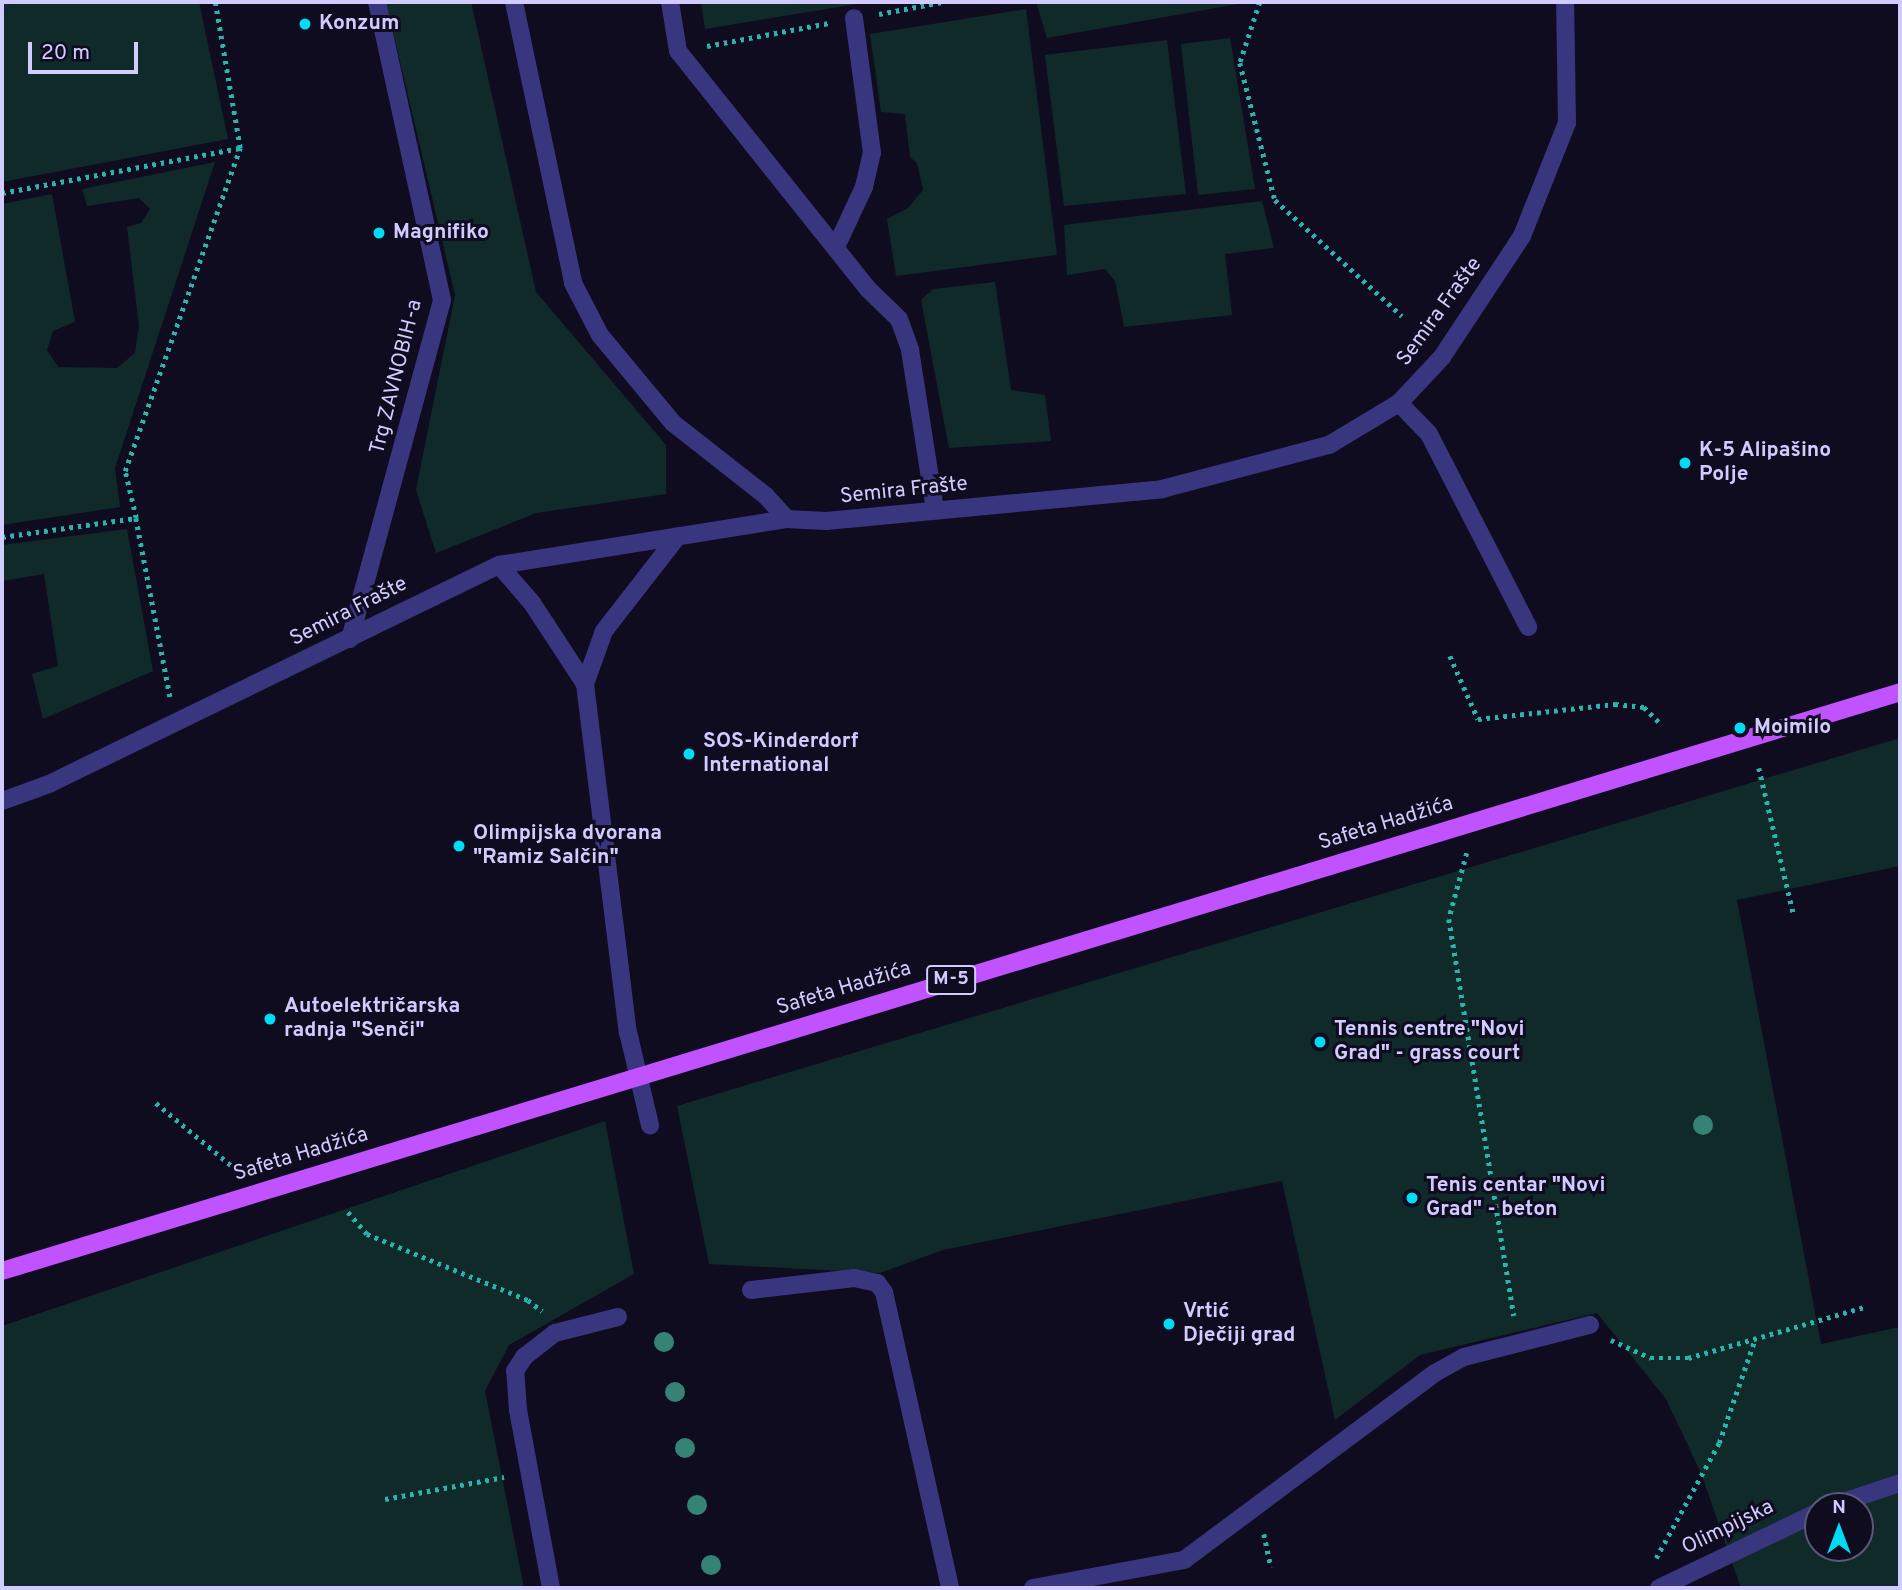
<!DOCTYPE html>
<meta charset="utf-8">
<style>
body{margin:0}
#map{position:relative;width:1902px;height:1590px;overflow:hidden;background:#100c20;font-family:Overpass,sans-serif}
div>[style]{position:absolute}
.green>*{inset:0;background:#0f2a29}
.path>*{height:4.5px;margin-top:-2.25px;transform-origin:0;background:repeating-linear-gradient(90deg,#2ab4ad 0 3.5px,transparent 0 8.5px)}
.minor>*{height:18px;margin:-9px;padding:0 9px;transform-origin:9px;border-radius:9px;background:#393680}
.major>*{height:18px;margin:-9px;padding:0 9px;transform-origin:9px;border-radius:9px;background:#c052ff}
.trees>*{width:20px;height:20px;margin:-10px;border-radius:50%;background:#358277}
.dots>*{width:19px;height:19px;translate:-50% -50%;box-sizing:border-box;border:4px solid #100c20;border-radius:50%}
span{translate:-50% -50%;white-space:nowrap;text-align:center;line-height:1.15;-webkit-text-stroke:6px #100c20;paint-order:stroke}
.shield-label span{padding:2px 5px;background:#100c20;border:2px solid;border-radius:5px;-webkit-text-stroke-width:0}
.shield-label{font-size:19px;color:#d1cbff;font-weight:700}
.poi-label{font-size:21px;color:#d1cbff;font-weight:700}
.left{translate:0 -50%;text-align:left}
.street-label{font-size:21px;color:#d1cbff}
.frame{position:absolute;inset:0;border:4px solid #d1cbff;pointer-events:none}
.north{position:absolute;left:1804px;top:1492px;width:70px;height:70px;box-sizing:border-box;background:#100c20;border:2px solid #5d5879;border-radius:50%;rotate:0deg;font-size:19px;font-weight:700;line-height:28px;text-align:center;color:#d1cbff}
.north::after{content:'';display:block;margin:auto;width:24px;height:32px;background:#00dcf6;clip-path:polygon(50% 0,100% 100%,50% 72%,0 100%)}
.scale{position:absolute;left:28px;top:42px;width:110px;height:32px;box-sizing:border-box;border:4px solid #d1cbff;border-top:0;padding-left:9px;font-size:21px;line-height:24px;white-space:nowrap;color:#d1cbff;-webkit-text-stroke:5px #100c20;paint-order:stroke}
</style>
<div id="map">
<div class="green">
<div style="clip-path:polygon(2px 2px,199px 2px,228px 139px,2px 182px)"></div>
<div style="clip-path:polygon(386px 2px,471px 2px,536px 292px,666px 445px,666px 494px,536px 513px,436px 553px,416px 490px,455px 295px)"></div>
<div style="clip-path:polygon(701px 2px,869px 2px,705px 29px)"></div>
<div style="clip-path:polygon(1036px 2px,1249px 2px,1047px 38px)"></div>
<div style="clip-path:polygon(1026px 9px,1057px 255px,896px 276px,887px 219px,908px 208px,923px 190px,917px 163px,910px 157px,905px 114px,881px 112px,870px 34px)"></div>
<div style="clip-path:polygon(1230px 38px,1255px 189px,1198px 195px,1181px 44px)"></div>
<div style="clip-path:polygon(1167px 40px,1186px 194px,1064px 206px,1045px 55px)"></div>
<div style="clip-path:polygon(215px 162px,115px 468px,120px 507px,2px 525px,2px 204px,52px 194px,75px 322px,53px 331px,47px 350px,58px 367px,117px 368px,135px 353px,139px 326px,127px 227px,141px 223px,150px 209px,139px 198px,87px 206px,82px 189px)"></div>
<div style="clip-path:polygon(1262px 201px,1274px 248px,1225px 254px,1232px 315px,1124px 327px,1115px 281px,1105px 269px,1067px 275px,1064px 225px)"></div>
<div style="clip-path:polygon(995px 282px,1011px 390px,1045px 395px,1051px 441px,949px 448px,921px 300px,933px 289px)"></div>
<div style="clip-path:polygon(127px 529px,153px 671px,43px 719px,32px 674px,58px 666px,44px 574px,2px 581px,2px 545px)"></div>
<div style="clip-path:polygon(evenodd,1900px 738px,1900px 866px,1737px 900px,1821px 1344px,1900px 1327px,1900px 1588px,1741px 1588px,1701px 1473px,1666px 1399px,1597px 1313px,1420px 1355px,1335px 1420px,1282px 1181px,943px 1250px,880px 1273px,709px 1264px,677px 1106px,1900px 738px,1818px 1506px,1860px 1506px,1860px 1548px,1818px 1548px,1818px 1506px)"></div>
<div style="clip-path:polygon(605px 1121px,634px 1274px,509px 1345px,485px 1391px,524px 1588px,2px 1588px,2px 1326px)"></div>
</div>
<div class="path">
<div style="left:1260px;top:2px;width:64px;rotate:108.2deg"></div>
<div style="left:1240px;top:63px;width:141px;rotate:75.7deg"></div>
<div style="left:1275px;top:200px;width:172px;rotate:42.4deg"></div>
<div style="left:879px;top:14px;width:64px;rotate:-10.8deg"></div>
<div style="left:707px;top:46px;width:124px;rotate:-10.7deg"></div>
<div style="left:2px;top:193px;width:242px;rotate:-10.7deg"></div>
<div style="left:240px;top:148px;width:148px;rotate:-99.7deg"></div>
<div style="left:136px;top:518px;width:48px;rotate:-103.2deg"></div>
<div style="left:125px;top:471px;width:343px;rotate:-70.4deg"></div>
<div style="left:2px;top:537px;width:135px;rotate:-8.1deg"></div>
<div style="left:136px;top:518px;width:182px;rotate:79.2deg"></div>
<div style="left:1450px;top:656px;width:69px;rotate:66deg"></div>
<div style="left:1478px;top:719px;width:138px;rotate:-6.2deg"></div>
<div style="left:1615px;top:704px;width:29px;rotate:6deg"></div>
<div style="left:1644px;top:707px;width:23px;rotate:45deg"></div>
<div style="left:1759px;top:768px;width:148px;rotate:76.7deg"></div>
<div style="left:1467px;top:853px;width:68px;rotate:105.3deg"></div>
<div style="left:1449px;top:919px;width:402px;rotate:80.7deg"></div>
<div style="left:156px;top:1103px;width:99px;rotate:39.7deg"></div>
<div style="left:348px;top:1212px;width:29px;rotate:49deg"></div>
<div style="left:367px;top:1234px;width:174px;rotate:22.3deg"></div>
<div style="left:528px;top:1300px;width:18px;rotate:38deg"></div>
<div style="left:1611px;top:1340px;width:44px;rotate:24.2deg"></div>
<div style="left:1651px;top:1358px;width:37px"></div>
<div style="left:1688px;top:1358px;width:184px;rotate:-16.1deg"></div>
<div style="left:385px;top:1499px;width:121px;rotate:-10.5deg"></div>
<div style="left:1264px;top:1534px;width:34px;rotate:78deg"></div>
<div style="left:1656px;top:1558px;width:131px;rotate:-61.3deg"></div>
<div style="left:1719px;top:1443px;width:110px;rotate:-70.9deg"></div>
</div>
<div class="minor">
<div style="left:514px;top:2px;width:287px;rotate:78.1deg"></div>
<div style="left:573px;top:283px;width:59px;rotate:62.6deg"></div>
<div style="left:600px;top:335px;width:114px;rotate:50.3deg"></div>
<div style="left:673px;top:423px;width:118px;rotate:38.1deg"></div>
<div style="left:766px;top:496px;width:31px;rotate:48deg"></div>
<div style="left:670px;top:2px;width:50px;rotate:80.7deg"></div>
<div style="left:678px;top:51px;width:305px;rotate:51.4deg"></div>
<div style="left:868px;top:289px;width:43px;rotate:44.1deg"></div>
<div style="left:899px;top:319px;width:33px;rotate:70deg"></div>
<div style="left:910px;top:350px;width:162px;rotate:81.1deg"></div>
<div style="left:836px;top:247px;width:66px;rotate:-65deg"></div>
<div style="left:864px;top:187px;width:35px;rotate:-77deg"></div>
<div style="left:872px;top:153px;width:136px;rotate:-97.6deg"></div>
<div style="left:1399px;top:403px;width:43px;rotate:45.9deg"></div>
<div style="left:1429px;top:434px;width:217px;rotate:62.8deg"></div>
<div style="left:499px;top:565px;width:50px;rotate:49deg"></div>
<div style="left:532px;top:603px;width:97px;rotate:56.8deg"></div>
<div style="left:585px;top:684px;width:351px;rotate:83deg"></div>
<div style="left:628px;top:1032px;width:96px;rotate:76.7deg"></div>
<div style="left:350px;top:639px;width:351px;rotate:-74.8deg"></div>
<div style="left:442px;top:300px;width:305px;rotate:-102.3deg"></div>
<div style="left:585px;top:684px;width:56px;rotate:-70.3deg"></div>
<div style="left:604px;top:631px;width:120px;rotate:-52.1deg"></div>
<div style="left:2px;top:801px;width:50px;rotate:-19.9deg"></div>
<div style="left:49px;top:784px;width:500px;rotate:-25.95deg"></div>
<div style="left:499px;top:565px;width:292px;rotate:-9.1deg"></div>
<div style="left:787px;top:519px;width:39px;rotate:3deg"></div>
<div style="left:826px;top:521px;width:338px;rotate:-5.4deg"></div>
<div style="left:1162px;top:489px;width:173px;rotate:-14.8deg"></div>
<div style="left:1329px;top:445px;width:82px;rotate:-31deg"></div>
<div style="left:1399px;top:403px;width:63px;rotate:-46.9deg"></div>
<div style="left:1442px;top:357px;width:145px;rotate:-56.5deg"></div>
<div style="left:1522px;top:236px;width:122px;rotate:-68.3deg"></div>
<div style="left:1567px;top:123px;width:121px;rotate:-90.9deg"></div>
<div style="left:751px;top:1290px;width:104px;rotate:-6.6deg"></div>
<div style="left:854px;top:1278px;width:24px;rotate:12deg"></div>
<div style="left:877px;top:1283px;width:11px;rotate:52deg"></div>
<div style="left:884px;top:1292px;width:303px;rotate:77.4deg"></div>
<div style="left:1831px;top:1506px;width:73px;rotate:-18.4deg"></div>
<div style="left:551px;top:1588px;width:181px;rotate:-100.5deg"></div>
<div style="left:518px;top:1410px;width:39px;rotate:-94deg"></div>
<div style="left:515px;top:1371px;width:17px;rotate:-57deg"></div>
<div style="left:524px;top:1357px;width:39px;rotate:-38deg"></div>
<div style="left:555px;top:1333px;width:65px;rotate:-14.3deg"></div>
<div style="left:1033px;top:1588px;width:154px;rotate:-10.5deg"></div>
<div style="left:1184px;top:1560px;width:313px;rotate:-36.7deg"></div>
<div style="left:1435px;top:1373px;width:33px;rotate:-29deg"></div>
<div style="left:1464px;top:1357px;width:130px;rotate:-14.3deg"></div>
<div style="left:1659px;top:1588px;width:176px;rotate:-25.5deg"></div>
</div>
<div class="major">
<div style="left:2px;top:1271px;width:1984px;rotate:-16.96deg"></div>
</div>
<div class="trees">
<div style="left:1703px;top:1125px"></div>
<div style="left:664px;top:1342px"></div>
<div style="left:675px;top:1392px"></div>
<div style="left:685px;top:1448px"></div>
<div style="left:697px;top:1505px"></div>
<div style="left:711px;top:1565px"></div>
</div>
<div class="dots">
<div style="left:305px;top:24px;background:#00dcf6"></div>
<div style="left:379px;top:233px;background:#00dcf6"></div>
<div style="left:1685px;top:463px;background:#00dcf6"></div>
<div style="left:1740px;top:728px;background:#00dcf6"></div>
<div style="left:689px;top:754px;background:#00dcf6"></div>
<div style="left:459px;top:846px;background:#00dcf6"></div>
<div style="left:270px;top:1019px;background:#00dcf6"></div>
<div style="left:1320px;top:1042px;background:#00dcf6"></div>
<div style="left:1412px;top:1198px;background:#00dcf6"></div>
<div style="left:1169px;top:1324px;background:#00dcf6"></div>
</div>
<div class="shield-label">
<span style="left:951px;top:980px">M-5</span>
</div>
<div class="poi-label">
<span class="left" style="left:319px;top:24px">Konzum</span>
<span class="left" style="left:393px;top:233px">Magnifiko</span>
<span class="left" style="left:1699px;top:463px">K-5 Alipašino<br>Polje</span>
<span class="left" style="left:1754px;top:728px">Moimilo</span>
<span class="left" style="left:703px;top:754px">SOS-Kinderdorf<br>International</span>
<span class="left" style="left:473px;top:846px">Olimpijska dvorana<br>"Ramiz Salčin"</span>
<span class="left" style="left:284px;top:1019px">Autoelektričarska<br>radnja "Senči"</span>
<span class="left" style="left:1334px;top:1042px">Tennis centre "Novi<br>Grad" - grass court</span>
<span class="left" style="left:1426px;top:1198px">Tenis centar "Novi<br>Grad" - beton</span>
<span class="left" style="left:1183px;top:1324px">Vrtić<br>Dječiji grad</span>
</div>
<div class="street-label">
<span style="left:1440px;top:312px;rotate:-54deg">Semira Frašte</span>
<span style="left:397px;top:377px;rotate:-76deg">Trg ZAVNOBIH-a</span>
<span style="left:904px;top:491px;rotate:-6deg">Semira Frašte</span>
<span style="left:349px;top:612px;rotate:-27deg">Semira Frašte</span>
<span style="left:1386px;top:824px;rotate:-17deg">Safeta Hadžića</span>
<span style="left:844px;top:989px;rotate:-17deg">Safeta Hadžića</span>
<span style="left:301px;top:1155px;rotate:-17deg">Safeta Hadžića</span>
<span style="left:1728px;top:1528px;rotate:-26deg">Olimpijska</span>
</div>
<div class="frame"></div>
<div class="north">N</div>
<div class="scale">20 m</div>
</div>
